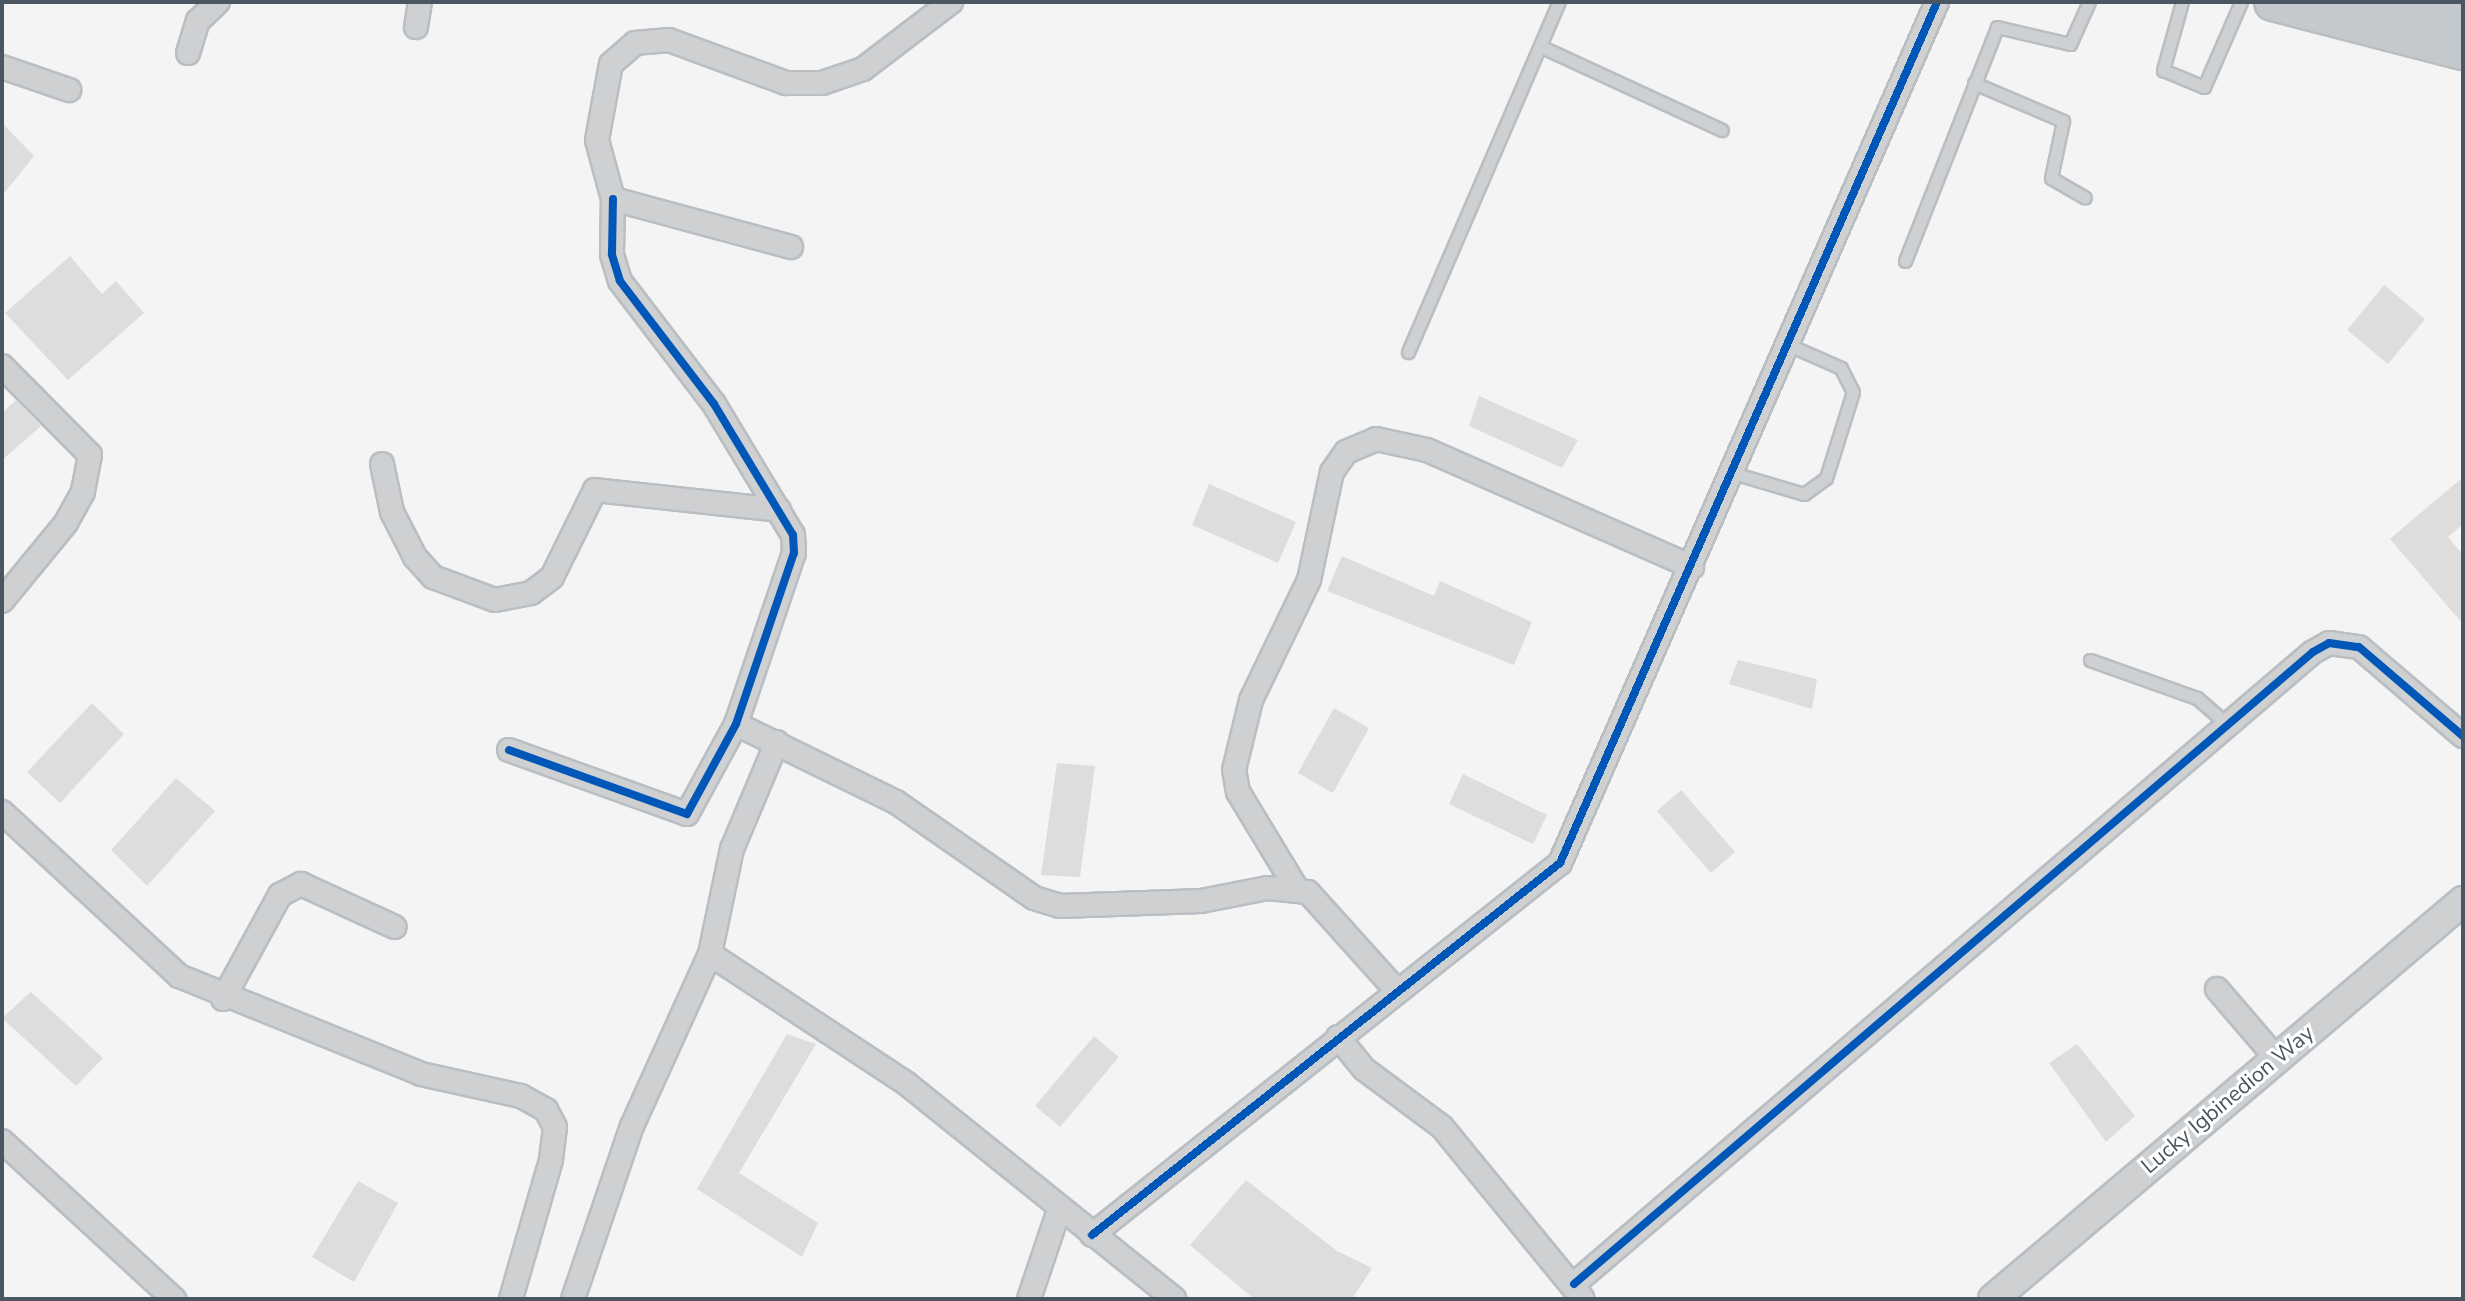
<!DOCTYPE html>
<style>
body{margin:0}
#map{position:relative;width:2465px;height:1301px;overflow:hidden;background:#f4f4f4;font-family:"Nunito Sans",sans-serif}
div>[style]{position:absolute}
.building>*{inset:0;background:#ddddde}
.roads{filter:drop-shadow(2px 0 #b9bec3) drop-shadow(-2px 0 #b9bec3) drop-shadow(0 2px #b9bec3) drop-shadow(0 -2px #b9bec3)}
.service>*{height:11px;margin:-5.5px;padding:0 5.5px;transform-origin:5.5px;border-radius:5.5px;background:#ced0d2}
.minor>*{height:22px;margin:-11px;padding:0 11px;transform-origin:11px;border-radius:11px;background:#ced0d2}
.tertiary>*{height:28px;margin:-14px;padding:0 14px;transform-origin:14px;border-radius:14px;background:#ced0d2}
.trunk>*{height:36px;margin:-18px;padding:0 18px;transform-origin:18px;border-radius:18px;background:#c4c9cd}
.cycleway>*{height:8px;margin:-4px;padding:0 4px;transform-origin:4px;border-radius:4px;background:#0057b8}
span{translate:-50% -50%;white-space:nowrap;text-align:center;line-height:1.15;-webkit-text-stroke:6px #fff;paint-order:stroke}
.street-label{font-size:22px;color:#4a5661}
.frame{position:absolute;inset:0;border:4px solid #4a5661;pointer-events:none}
</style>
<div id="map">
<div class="building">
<div style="clip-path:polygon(2px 123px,34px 156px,2px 196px)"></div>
<div style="clip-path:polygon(70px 256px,102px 294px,116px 281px,144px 313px,68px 380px,5px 313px)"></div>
<div style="clip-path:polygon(2384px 285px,2425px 319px,2388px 364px,2347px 330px)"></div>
<div style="clip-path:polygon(1479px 396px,1578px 440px,1562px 468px,1469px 426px)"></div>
<div style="clip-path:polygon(16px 400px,41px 426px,2px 460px,2px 413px)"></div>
<div style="clip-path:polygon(2463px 477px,2463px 524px,2448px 537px,2463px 555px,2463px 624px,2390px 539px)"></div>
<div style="clip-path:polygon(1209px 484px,1296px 522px,1278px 563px,1192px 525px)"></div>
<div style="clip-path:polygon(1342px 556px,1434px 596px,1440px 581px,1532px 622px,1514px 665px,1327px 591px)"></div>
<div style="clip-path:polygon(1738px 660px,1817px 679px,1812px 709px,1729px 684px)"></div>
<div style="clip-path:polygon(92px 703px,124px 734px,60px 803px,27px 772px)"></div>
<div style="clip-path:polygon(1334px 708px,1369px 728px,1333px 793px,1298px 773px)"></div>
<div style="clip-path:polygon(1057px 763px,1095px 766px,1080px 877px,1041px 875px)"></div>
<div style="clip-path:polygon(1463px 774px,1547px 815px,1533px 844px,1449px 804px)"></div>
<div style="clip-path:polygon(176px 778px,215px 811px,147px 886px,111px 850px)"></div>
<div style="clip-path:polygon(1681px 790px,1735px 852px,1711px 873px,1657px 811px)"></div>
<div style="clip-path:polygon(31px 992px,103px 1058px,76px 1086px,2px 1018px)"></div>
<div style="clip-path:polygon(787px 1034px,816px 1044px,739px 1173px,818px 1223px,802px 1257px,697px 1189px)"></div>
<div style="clip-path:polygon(1094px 1036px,1119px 1057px,1060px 1127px,1035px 1106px)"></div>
<div style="clip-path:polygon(2077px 1044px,2135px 1116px,2106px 1142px,2049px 1063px)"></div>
<div style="clip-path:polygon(1246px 1180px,1337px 1251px,1372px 1268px,1352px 1299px,1254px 1299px,1190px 1245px)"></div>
<div style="clip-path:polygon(358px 1181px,398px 1203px,354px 1282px,312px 1257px)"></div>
</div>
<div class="roads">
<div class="service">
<div style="left:2182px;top:2px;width:71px;rotate:105.6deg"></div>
<div style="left:2163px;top:70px;width:44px;rotate:22.5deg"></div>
<div style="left:2204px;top:87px;width:93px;rotate:-66.5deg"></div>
<div style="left:1542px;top:47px;width:198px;rotate:24.8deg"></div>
<div style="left:1974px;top:83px;width:97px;rotate:23.1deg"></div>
<div style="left:2063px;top:121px;width:58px;rotate:101.9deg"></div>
<div style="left:2051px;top:178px;width:39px;rotate:30deg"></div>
<div style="left:1905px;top:261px;width:251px;rotate:-68.5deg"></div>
<div style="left:1997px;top:27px;width:75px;rotate:13.1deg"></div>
<div style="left:2070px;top:44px;width:46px;rotate:-65.7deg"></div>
<div style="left:1408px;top:352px;width:381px;rotate:-66.7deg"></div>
<div style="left:1733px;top:473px;width:74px;rotate:16.5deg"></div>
<div style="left:1804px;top:494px;width:27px;rotate:-36deg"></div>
<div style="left:1826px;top:478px;width:90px;rotate:-72.6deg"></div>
<div style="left:1853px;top:392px;width:27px;rotate:-117deg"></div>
<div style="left:1841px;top:368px;width:57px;rotate:-156.1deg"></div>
<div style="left:2090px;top:660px;width:114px;rotate:19.6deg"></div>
<div style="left:2197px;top:698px;width:40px;rotate:41deg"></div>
</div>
<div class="minor">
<div style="left:416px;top:27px;width:25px;rotate:-81deg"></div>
<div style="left:188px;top:53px;width:34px;rotate:-73deg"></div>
<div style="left:198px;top:21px;width:28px;rotate:-44deg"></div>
<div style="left:2px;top:67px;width:71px;rotate:18.9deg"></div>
<div style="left:791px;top:247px;width:184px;rotate:-164.9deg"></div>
<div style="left:613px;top:199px;width:61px;rotate:-105.2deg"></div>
<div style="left:597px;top:140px;width:77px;rotate:-79.6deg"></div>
<div style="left:611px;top:64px;width:32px;rotate:-41deg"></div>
<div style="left:635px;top:43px;width:34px;rotate:-5deg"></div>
<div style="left:669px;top:40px;width:125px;rotate:20.2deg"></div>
<div style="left:786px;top:83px;width:36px"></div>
<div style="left:822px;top:83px;width:43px;rotate:-18.9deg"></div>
<div style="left:863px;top:69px;width:111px;rotate:-37.3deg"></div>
<div style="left:2px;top:366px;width:125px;rotate:45.3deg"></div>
<div style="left:90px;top:455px;width:38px;rotate:101deg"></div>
<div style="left:83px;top:492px;width:35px;rotate:119deg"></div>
<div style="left:66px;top:523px;width:101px;rotate:129.4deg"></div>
<div style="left:382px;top:464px;width:49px;rotate:78.2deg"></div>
<div style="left:392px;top:512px;width:51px;rotate:62.9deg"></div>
<div style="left:415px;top:557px;width:27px;rotate:48deg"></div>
<div style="left:433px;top:577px;width:66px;rotate:20.4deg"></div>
<div style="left:495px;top:600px;width:37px;rotate:-11deg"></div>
<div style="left:531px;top:593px;width:26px;rotate:-37deg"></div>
<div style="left:552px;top:577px;width:97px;rotate:-63.7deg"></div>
<div style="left:595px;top:490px;width:185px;rotate:6.2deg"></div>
<div style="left:736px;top:724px;width:178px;rotate:26deg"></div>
<div style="left:896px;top:802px;width:168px;rotate:34.8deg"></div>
<div style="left:1034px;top:898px;width:27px;rotate:17deg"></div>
<div style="left:1060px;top:906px;width:141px;rotate:-2deg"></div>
<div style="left:1201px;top:901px;width:68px;rotate:-11deg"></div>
<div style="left:1268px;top:888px;width:40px;rotate:5.7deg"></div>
<div style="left:1308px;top:892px;width:133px;rotate:48deg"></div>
<div style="left:509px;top:750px;width:189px;rotate:19.8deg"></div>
<div style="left:687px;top:814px;width:102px;rotate:-61.4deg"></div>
<div style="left:736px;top:724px;width:181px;rotate:-71.3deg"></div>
<div style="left:794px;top:553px;width:18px;rotate:-93deg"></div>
<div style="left:793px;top:535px;width:153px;rotate:-121.1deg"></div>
<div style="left:714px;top:404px;width:155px;rotate:-127.4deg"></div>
<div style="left:620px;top:281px;width:28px;rotate:-107deg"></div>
<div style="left:612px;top:254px;width:55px;rotate:-89deg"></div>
<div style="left:2px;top:812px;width:241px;rotate:42.8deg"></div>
<div style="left:179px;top:976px;width:261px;rotate:22deg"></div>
<div style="left:421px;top:1074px;width:102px;rotate:12.4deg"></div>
<div style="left:521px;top:1096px;width:29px;rotate:29deg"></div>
<div style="left:546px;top:1110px;width:19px;rotate:62deg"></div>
<div style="left:555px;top:1127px;width:33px;rotate:97deg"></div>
<div style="left:551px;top:1160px;width:145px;rotate:106.1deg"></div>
<div style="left:1298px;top:891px;width:116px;rotate:-121.2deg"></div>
<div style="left:1238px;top:792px;width:22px;rotate:-100deg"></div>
<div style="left:1234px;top:770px;width:72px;rotate:-76.3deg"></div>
<div style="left:1251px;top:700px;width:133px;rotate:-64.2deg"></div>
<div style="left:1309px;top:580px;width:110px;rotate:-78deg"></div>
<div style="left:1332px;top:472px;width:24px;rotate:-55deg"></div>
<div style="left:1346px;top:452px;width:33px;rotate:-23deg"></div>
<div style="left:1376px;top:439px;width:52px;rotate:12.2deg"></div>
<div style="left:1427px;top:450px;width:290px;rotate:23.8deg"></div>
<div style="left:710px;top:954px;width:236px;rotate:33.4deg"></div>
<div style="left:907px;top:1084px;width:343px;rotate:38.8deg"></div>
<div style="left:2217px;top:989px;width:92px;rotate:49.4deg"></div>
<div style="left:223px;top:999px;width:119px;rotate:-61.3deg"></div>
<div style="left:280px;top:895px;width:24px;rotate:-28deg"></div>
<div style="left:301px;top:884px;width:103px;rotate:24.6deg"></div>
<div style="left:1338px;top:1037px;width:41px;rotate:50.9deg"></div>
<div style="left:1364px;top:1069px;width:97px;rotate:36.6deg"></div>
<div style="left:1442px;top:1127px;width:222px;rotate:50.7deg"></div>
<div style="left:2px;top:1141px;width:234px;rotate:42.6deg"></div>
<div style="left:1092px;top:1235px;width:598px;rotate:-38.48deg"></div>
<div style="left:1560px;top:863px;width:940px;rotate:-66.35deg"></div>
<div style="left:1574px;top:1284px;width:972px;rotate:-40.54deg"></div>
<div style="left:2313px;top:652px;width:18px;rotate:-29deg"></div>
<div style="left:2329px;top:643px;width:30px;rotate:8deg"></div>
<div style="left:2359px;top:647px;width:137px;rotate:40.6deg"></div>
<div style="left:573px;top:1299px;width:183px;rotate:-71.2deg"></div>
<div style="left:632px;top:1126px;width:189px;rotate:-65.6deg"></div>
<div style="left:710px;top:954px;width:107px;rotate:-78.2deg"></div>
<div style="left:732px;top:849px;width:116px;rotate:-67.2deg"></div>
<div style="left:1029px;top:1299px;width:94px;rotate:-71.4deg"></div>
</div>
<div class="tertiary">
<div style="left:1993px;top:1299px;width:616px;rotate:-40.26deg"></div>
</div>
<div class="trunk">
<div style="left:2273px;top:2px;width:196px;rotate:14.5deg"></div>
<div style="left:2370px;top:2px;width:96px;rotate:13.3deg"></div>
</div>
</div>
<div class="cycleway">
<div style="left:509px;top:750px;width:189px;rotate:19.8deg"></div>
<div style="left:687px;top:814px;width:102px;rotate:-61.4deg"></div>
<div style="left:736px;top:724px;width:181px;rotate:-71.3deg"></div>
<div style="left:794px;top:553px;width:18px;rotate:-93deg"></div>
<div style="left:793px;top:535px;width:153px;rotate:-121.1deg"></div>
<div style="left:714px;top:404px;width:155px;rotate:-127.4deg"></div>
<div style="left:620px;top:281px;width:28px;rotate:-107deg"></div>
<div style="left:612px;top:254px;width:55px;rotate:-89deg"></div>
<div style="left:1092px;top:1235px;width:598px;rotate:-38.48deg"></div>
<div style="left:1560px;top:863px;width:940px;rotate:-66.35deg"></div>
<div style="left:1574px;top:1284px;width:972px;rotate:-40.54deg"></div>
<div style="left:2313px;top:652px;width:18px;rotate:-29deg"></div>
<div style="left:2329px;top:643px;width:30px;rotate:8deg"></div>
<div style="left:2359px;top:647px;width:137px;rotate:40.6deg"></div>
</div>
<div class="street-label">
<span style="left:2228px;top:1100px;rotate:-40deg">Lucky Igbinedion Way</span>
</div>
<div class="frame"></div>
</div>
